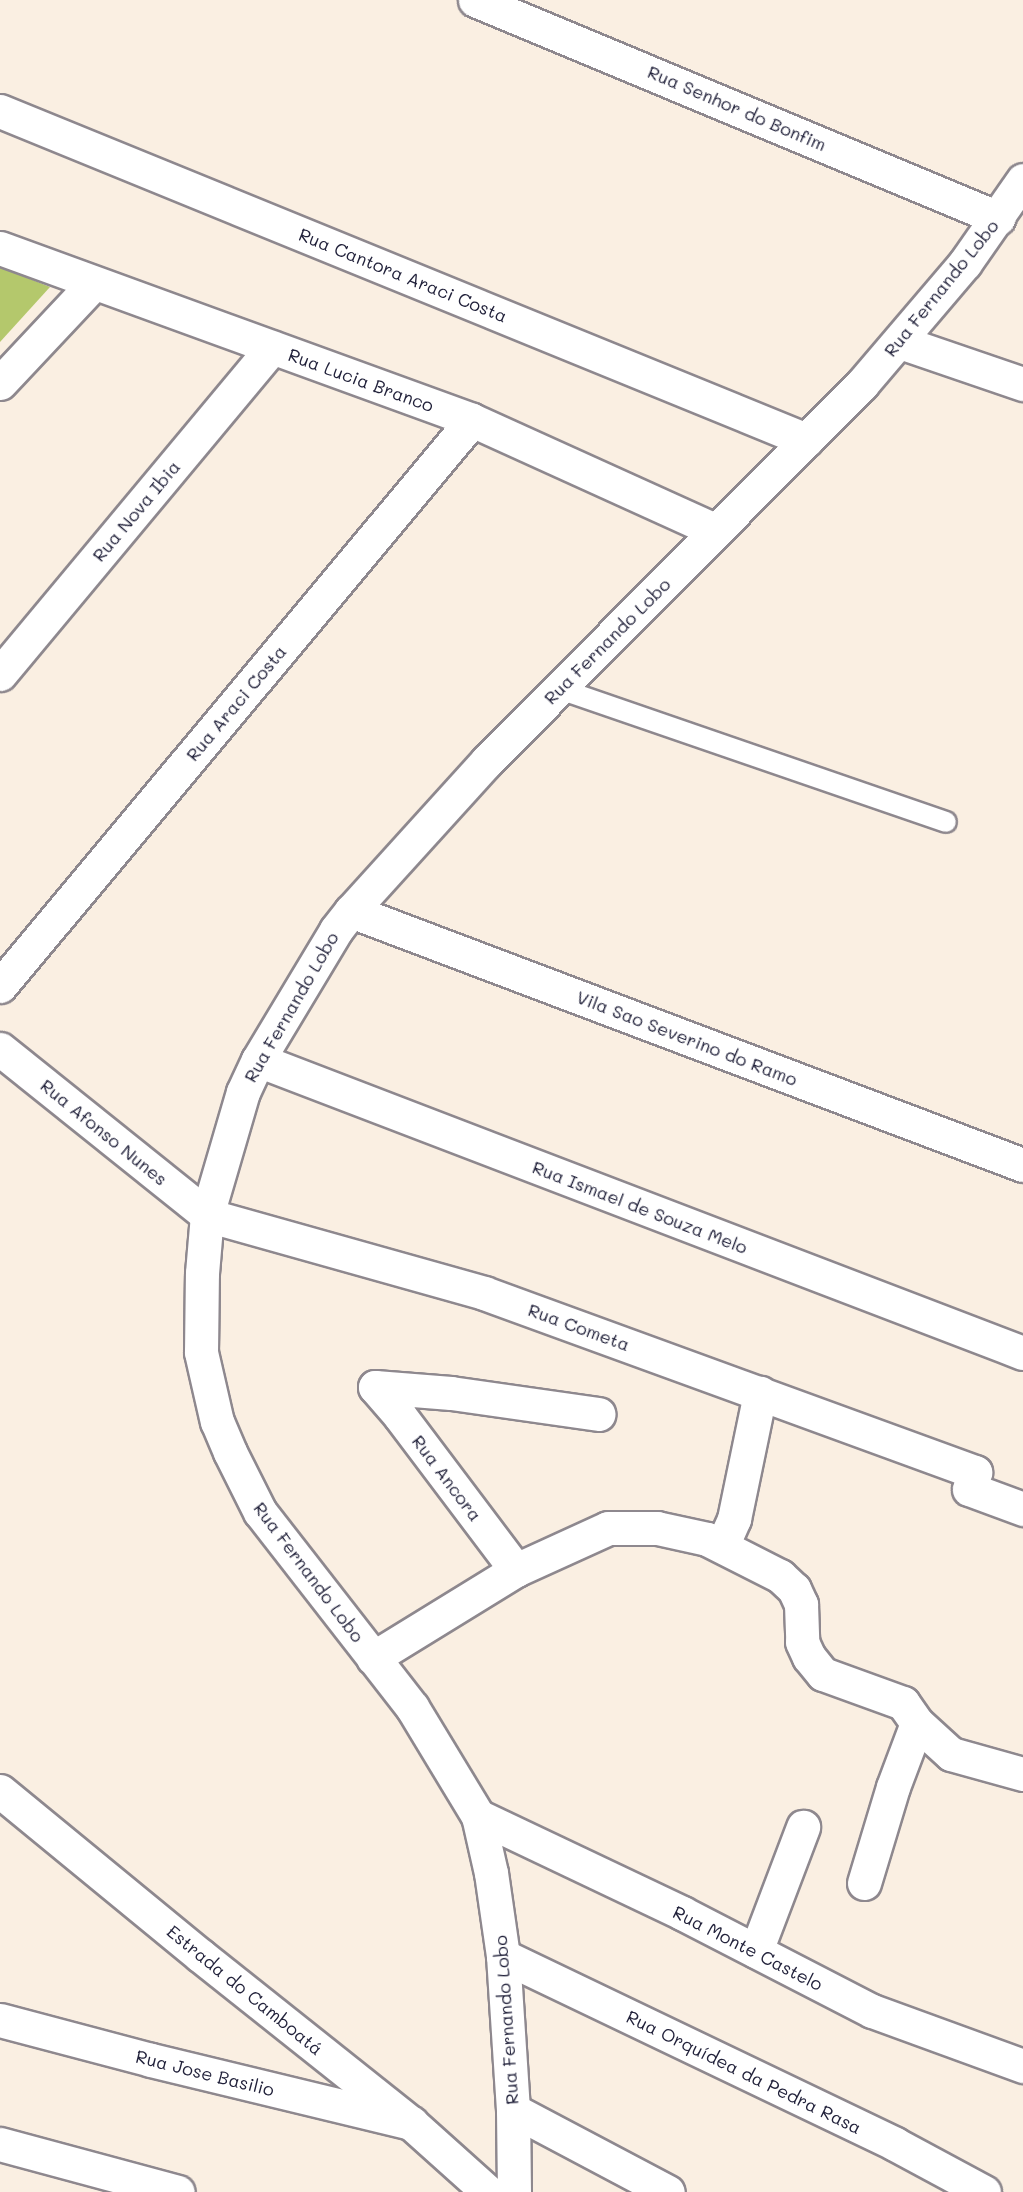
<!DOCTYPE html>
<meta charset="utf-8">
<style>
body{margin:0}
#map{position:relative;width:1023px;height:2192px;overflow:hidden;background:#faefe2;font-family:Mali,sans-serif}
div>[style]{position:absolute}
.green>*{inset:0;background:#b4c86c}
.roads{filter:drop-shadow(2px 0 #8e888e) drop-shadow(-2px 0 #8e888e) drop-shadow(0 2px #8e888e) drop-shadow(0 -2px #8e888e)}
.service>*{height:20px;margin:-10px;padding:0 10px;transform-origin:10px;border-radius:10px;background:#fff}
.minor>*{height:33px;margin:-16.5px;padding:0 16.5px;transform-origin:16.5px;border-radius:16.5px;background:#fff}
.tertiary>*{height:33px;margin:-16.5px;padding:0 16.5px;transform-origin:16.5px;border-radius:16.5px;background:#fff}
.secondary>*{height:33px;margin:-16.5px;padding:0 16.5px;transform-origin:16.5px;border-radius:16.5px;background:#fff}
span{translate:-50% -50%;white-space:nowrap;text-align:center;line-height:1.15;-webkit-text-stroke:4.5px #fff;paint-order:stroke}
.street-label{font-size:18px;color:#22223b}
</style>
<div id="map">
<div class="green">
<div style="clip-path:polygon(0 267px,50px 287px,0 342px)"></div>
</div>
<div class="roads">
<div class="service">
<div style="left:560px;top:689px;width:408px;rotate:19deg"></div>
</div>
<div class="minor">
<div style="left:475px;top:0;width:567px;rotate:22.63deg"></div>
<div style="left:0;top:111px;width:871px;rotate:22.2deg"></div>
<div style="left:0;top:248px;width:502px;rotate:20.02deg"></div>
<div style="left:472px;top:420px;width:267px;rotate:24.4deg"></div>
<div style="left:900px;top:342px;width:130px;rotate:18.9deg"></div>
<div style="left:0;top:383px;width:137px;rotate:-46.8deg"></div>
<div style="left:0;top:674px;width:425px;rotate:-50.2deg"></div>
<div style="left:351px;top:911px;width:718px;rotate:20.71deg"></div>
<div style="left:0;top:986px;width:737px;rotate:-50.17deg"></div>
<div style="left:0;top:1049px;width:265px;rotate:38.7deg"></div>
<div style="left:207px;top:1215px;width:288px;rotate:15.7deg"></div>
<div style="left:484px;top:1293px;width:523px;rotate:20.03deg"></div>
<div style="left:975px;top:1472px;width:18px;rotate:109deg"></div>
<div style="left:969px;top:1489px;width:58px;rotate:20.3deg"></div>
<div style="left:258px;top:1060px;width:819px;rotate:20.96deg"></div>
<div style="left:375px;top:1387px;width:38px;rotate:49deg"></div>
<div style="left:400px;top:1416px;width:193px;rotate:53deg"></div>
<div style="left:375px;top:1387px;width:76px;rotate:4.5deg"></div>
<div style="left:451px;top:1393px;width:149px;rotate:8.1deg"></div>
<div style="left:722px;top:1546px;width:30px;rotate:-66deg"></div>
<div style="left:734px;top:1519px;width:129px;rotate:-78.3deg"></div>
<div style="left:373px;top:1658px;width:168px;rotate:-31.6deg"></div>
<div style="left:516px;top:1570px;width:101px;rotate:-24.5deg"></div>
<div style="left:608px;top:1528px;width:49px"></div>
<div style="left:657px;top:1528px;width:51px;rotate:12.4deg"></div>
<div style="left:707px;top:1539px;width:82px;rotate:26.9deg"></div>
<div style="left:780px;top:1576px;width:19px;rotate:43deg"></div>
<div style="left:794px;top:1589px;width:17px;rotate:65deg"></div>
<div style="left:801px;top:1604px;width:38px;rotate:88deg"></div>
<div style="left:802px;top:1642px;width:17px;rotate:65deg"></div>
<div style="left:809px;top:1657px;width:22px;rotate:51deg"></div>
<div style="left:823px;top:1674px;width:85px;rotate:19.9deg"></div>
<div style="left:903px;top:1703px;width:24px;rotate:55deg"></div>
<div style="left:917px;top:1723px;width:46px;rotate:42.4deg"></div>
<div style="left:951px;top:1754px;width:75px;rotate:15.5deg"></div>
<div style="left:478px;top:1816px;width:226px;rotate:25.4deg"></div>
<div style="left:682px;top:1913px;width:214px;rotate:27.3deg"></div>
<div style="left:872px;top:2011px;width:161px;rotate:20deg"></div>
<div style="left:864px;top:1883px;width:100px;rotate:-73.2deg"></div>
<div style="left:893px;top:1787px;width:68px;rotate:-69.4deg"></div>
<div style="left:756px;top:1951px;width:133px;rotate:-69.2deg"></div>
<div style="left:503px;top:1956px;width:435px;rotate:25.6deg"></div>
<div style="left:895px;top:2144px;width:101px;rotate:28.3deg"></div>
<div style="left:0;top:2020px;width:156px;rotate:14.8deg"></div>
<div style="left:151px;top:2060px;width:268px;rotate:13.6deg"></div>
<div style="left:513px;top:2110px;width:175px;rotate:27.9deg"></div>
<div style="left:0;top:2144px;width:184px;rotate:15.1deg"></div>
</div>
<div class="tertiary">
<div style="left:0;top:1791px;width:260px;rotate:39.4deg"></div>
<div style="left:201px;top:1956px;width:268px;rotate:38.5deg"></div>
<div style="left:411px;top:2123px;width:103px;rotate:41.9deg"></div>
</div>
<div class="secondary">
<div style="left:514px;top:2192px;width:82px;rotate:-90.7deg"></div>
<div style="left:513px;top:2110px;width:154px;rotate:-93.7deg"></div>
<div style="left:503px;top:1956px;width:84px;rotate:-98.2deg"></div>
<div style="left:491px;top:1873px;width:58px;rotate:-102.8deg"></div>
<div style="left:478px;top:1816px;width:127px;rotate:-121.2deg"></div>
<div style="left:412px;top:1707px;width:247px;rotate:-127.9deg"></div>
<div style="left:260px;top:1512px;width:67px;rotate:-116.6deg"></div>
<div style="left:230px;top:1452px;width:33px;rotate:-113deg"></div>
<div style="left:217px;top:1422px;width:72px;rotate:-102.9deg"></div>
<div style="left:201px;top:1352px;width:79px;rotate:-89.3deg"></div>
<div style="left:202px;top:1273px;width:58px;rotate:-85.1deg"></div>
<div style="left:207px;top:1215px;width:128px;rotate:-73.7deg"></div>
<div style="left:243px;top:1092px;width:35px;rotate:-65deg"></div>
<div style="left:258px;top:1060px;width:152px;rotate:-59deg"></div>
<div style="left:336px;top:930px;width:24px;rotate:-52deg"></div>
<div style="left:351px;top:911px;width:202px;rotate:-47.8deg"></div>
<div style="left:487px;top:761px;width:532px;rotate:-45.15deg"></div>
<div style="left:862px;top:384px;width:159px;rotate:-49.6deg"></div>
<div style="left:965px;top:263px;width:101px;rotate:-55.1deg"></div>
</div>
</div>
<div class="street-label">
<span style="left:737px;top:108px;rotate:23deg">Rua Senhor do Bonfim</span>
<span style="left:403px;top:275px;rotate:22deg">Rua Cantora Araci Costa</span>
<span style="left:941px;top:288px;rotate:-51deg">Rua Fernando Lobo</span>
<span style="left:361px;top:380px;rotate:20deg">Rua Lucia Branco</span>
<span style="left:136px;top:511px;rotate:-50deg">Rua Nova Ibia</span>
<span style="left:607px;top:641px;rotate:-45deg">Rua Fernando Lobo</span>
<span style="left:236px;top:703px;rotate:-50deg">Rua Araci Costa</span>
<span style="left:291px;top:1007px;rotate:-60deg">Rua Fernando Lobo</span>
<span style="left:687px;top:1038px;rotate:21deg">Vila Sao Severino do Ramo</span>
<span style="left:104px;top:1132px;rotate:39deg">Rua Afonso Nunes</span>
<span style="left:640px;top:1207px;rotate:21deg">Rua Ismael de Souza Melo</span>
<span style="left:579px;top:1327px;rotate:20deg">Rua Cometa</span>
<span style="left:447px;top:1478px;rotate:53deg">Rua Ancora</span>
<span style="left:309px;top:1572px;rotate:53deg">Rua Fernando Lobo</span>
<span style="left:748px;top:1948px;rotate:27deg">Rua Monte Castelo</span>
<span style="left:245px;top:1990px;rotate:39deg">Estrada do Camboatá</span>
<span style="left:506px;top:2020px;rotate:-94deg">Rua Fernando Lobo</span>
<span style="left:744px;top:2072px;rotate:26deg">Rua Orquídea da Pedra Rasa</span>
<span style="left:205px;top:2073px;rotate:14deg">Rua Jose Basilio</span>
</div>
</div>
